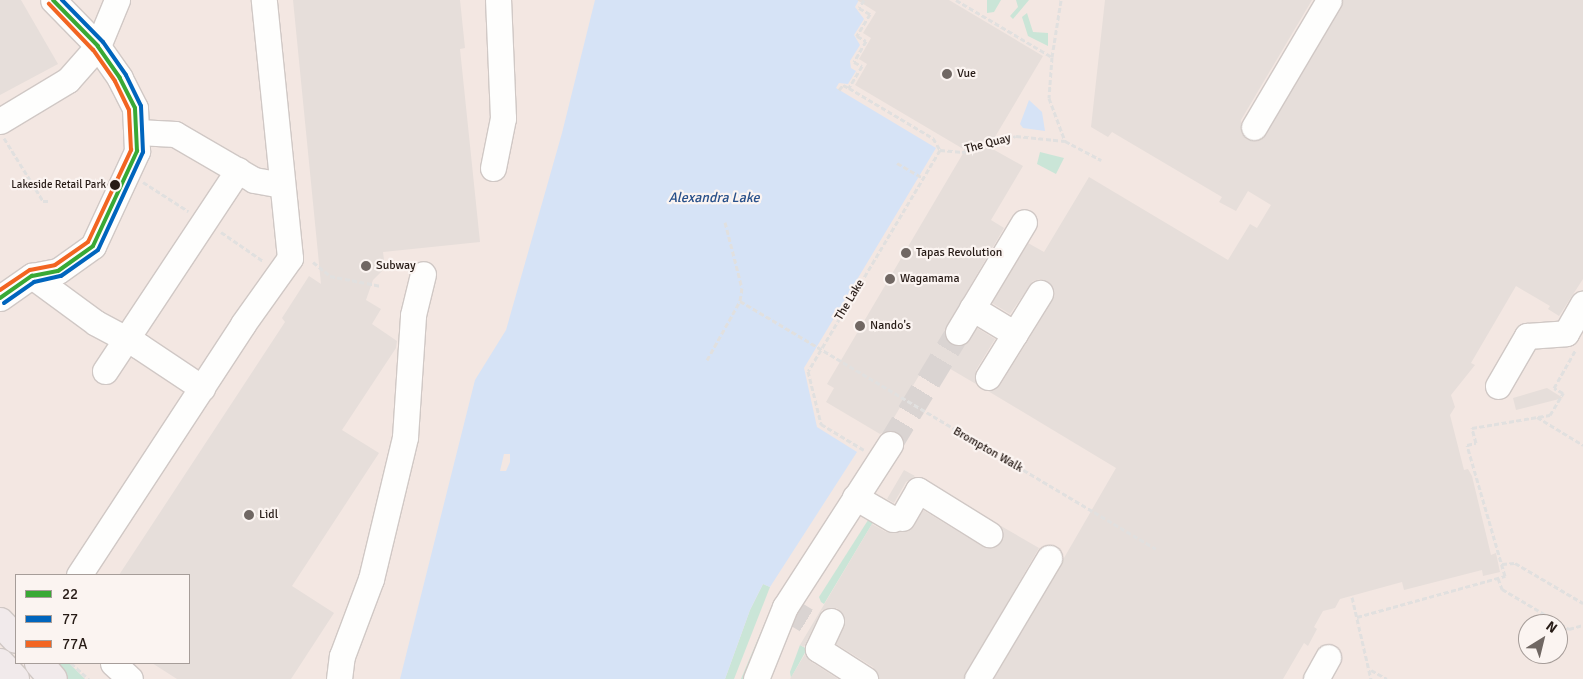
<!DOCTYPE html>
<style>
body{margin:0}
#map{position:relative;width:1583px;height:679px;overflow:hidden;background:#f9f5f3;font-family:Signika,sans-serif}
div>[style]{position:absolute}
.built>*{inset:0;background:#f3e7e2}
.green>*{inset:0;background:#cae5d7}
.water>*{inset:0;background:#d6e3f6}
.building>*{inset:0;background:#e6deda}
.minor-tunnel>*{height:25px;margin-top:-12.5px;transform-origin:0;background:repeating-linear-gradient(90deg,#dad4d2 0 25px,transparent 0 37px)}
.path>*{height:3px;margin-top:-1.5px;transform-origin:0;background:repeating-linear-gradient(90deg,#e1e0df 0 5px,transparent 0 7.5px)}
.roads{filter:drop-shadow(1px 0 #d0c8c5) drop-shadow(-1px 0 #d0c8c5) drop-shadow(0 1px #d0c8c5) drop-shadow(0 -1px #d0c8c5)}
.minor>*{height:25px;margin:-12.5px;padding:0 12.5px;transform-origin:12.5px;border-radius:12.5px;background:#fefefd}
.major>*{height:28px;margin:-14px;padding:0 14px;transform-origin:14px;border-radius:14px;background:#f1eaeb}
.bus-1>*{height:4px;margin:-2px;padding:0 2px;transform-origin:2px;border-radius:2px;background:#39a935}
.bus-2>*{height:4px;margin:-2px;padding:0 2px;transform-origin:2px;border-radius:2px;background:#0065bd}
.bus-3>*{height:4px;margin:-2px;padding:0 2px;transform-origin:2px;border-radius:2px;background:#f26522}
.dots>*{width:14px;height:14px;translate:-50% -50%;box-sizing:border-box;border:2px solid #fbf4f1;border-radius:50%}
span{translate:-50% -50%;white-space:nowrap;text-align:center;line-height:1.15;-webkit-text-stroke:4.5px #fbf4f1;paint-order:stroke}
.bus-label{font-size:11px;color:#271b16}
.right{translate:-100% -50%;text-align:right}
.poi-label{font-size:12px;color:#271b16}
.left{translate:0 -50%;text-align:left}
.street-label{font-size:12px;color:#271b16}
.water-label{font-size:14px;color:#28508a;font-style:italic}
.legend{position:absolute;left:15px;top:574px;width:175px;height:90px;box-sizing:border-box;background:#fbf4f1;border:1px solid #a69d99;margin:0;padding:6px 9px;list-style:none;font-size:15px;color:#271b16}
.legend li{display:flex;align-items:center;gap:10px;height:25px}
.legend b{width:25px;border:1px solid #a69d99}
.north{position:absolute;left:1518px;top:614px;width:50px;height:50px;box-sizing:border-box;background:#fbf4f1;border:1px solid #a69d99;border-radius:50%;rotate:36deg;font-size:14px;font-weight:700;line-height:20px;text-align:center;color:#271b16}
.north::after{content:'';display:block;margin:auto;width:18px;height:22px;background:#706763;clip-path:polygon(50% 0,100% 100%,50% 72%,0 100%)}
</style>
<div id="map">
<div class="built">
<div style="clip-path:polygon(evenodd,0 0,1583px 0,1583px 679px,0 679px,0 0,16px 575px,189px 575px,189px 663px,16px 663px,16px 575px,0 0,1528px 624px,1558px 624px,1558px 654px,1528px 654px,1528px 624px)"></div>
</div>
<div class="green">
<div style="clip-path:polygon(987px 0,1001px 0,994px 12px,987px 13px)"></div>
<div style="clip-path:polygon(1016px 0,1029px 0,1013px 19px,1010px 16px,1018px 7px)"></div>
<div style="clip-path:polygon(1027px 13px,1033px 32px,1048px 33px,1048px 46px,1028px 36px,1022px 17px)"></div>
<div style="clip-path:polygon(1040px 152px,1064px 158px,1056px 174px,1037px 164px)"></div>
<div style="clip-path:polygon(870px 517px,875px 519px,824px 604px,821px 602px,819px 597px)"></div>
<div style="clip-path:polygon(763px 584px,770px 587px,734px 679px,725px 679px,750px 610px)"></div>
<div style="clip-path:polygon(765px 622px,769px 623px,746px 679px,741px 679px)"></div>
<div style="clip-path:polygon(800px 645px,807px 649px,791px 678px,790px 672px)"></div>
<div style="clip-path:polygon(51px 663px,69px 663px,85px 679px,65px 679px)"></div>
</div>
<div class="water">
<div style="clip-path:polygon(evenodd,595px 0,859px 0,855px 7px,864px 19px,854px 35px,860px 45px,850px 61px,851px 68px,856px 71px,848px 84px,839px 83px,836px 88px,936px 148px,804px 368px,817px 427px,857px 452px,770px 587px,763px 584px,750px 610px,725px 679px,400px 679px,475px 380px,506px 330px,562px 133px,595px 0,504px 454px,510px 454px,510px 462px,506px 471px,500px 471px,504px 454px)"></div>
<div style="clip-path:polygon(1029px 100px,1042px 112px,1045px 131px,1023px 128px,1020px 124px)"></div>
</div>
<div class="building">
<div style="clip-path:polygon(0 0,21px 0,58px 64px,0 95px)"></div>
<div style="clip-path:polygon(293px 0,460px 0,465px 48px,460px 49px,480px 242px,383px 252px,385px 268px,373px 280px,366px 300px,381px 309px,372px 324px,397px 341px,396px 348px,342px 430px,379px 453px,292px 586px,334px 613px,291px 679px,177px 679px,152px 663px,189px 663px,189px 575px,119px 575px,285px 322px,282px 318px,309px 276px,321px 284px)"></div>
<div style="clip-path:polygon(857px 0,949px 0,1043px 56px,989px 147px,1023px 166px,991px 220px,1004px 228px,944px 331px,946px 339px,957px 346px,965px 344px,977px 328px,995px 339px,976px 370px,976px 384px,930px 357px,886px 431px,880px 434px,826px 402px,834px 388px,827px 384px,965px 150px,855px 85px,867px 64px,859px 59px,871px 38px,863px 33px,876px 12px)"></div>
<div style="clip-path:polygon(1105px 0,1312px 0,1241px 120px,1242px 134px,1254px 141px,1266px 134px,1343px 0,1583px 0,1583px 279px,1559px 316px,1548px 309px,1550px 306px,1516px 286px,1471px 363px,1475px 365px,1451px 395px,1455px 407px,1450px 415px,1464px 470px,1468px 469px,1472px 476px,1491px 555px,1496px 553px,1500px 572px,1483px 576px,1482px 570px,1404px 590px,1402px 582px,1340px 599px,1335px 608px,1323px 611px,1314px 627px,1317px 629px,1308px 646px,1304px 643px,1283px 679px,994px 679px,1116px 468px,988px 391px,1000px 385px,1027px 342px,1052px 300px,1052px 286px,1041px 279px,1033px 281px,1010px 314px,992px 303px,1028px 243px,1044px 252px,1089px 177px,1228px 260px,1250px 224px,1257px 228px,1271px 205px,1248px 191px,1236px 211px,1219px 202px,1222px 197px,1112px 132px,1108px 137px,1091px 127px)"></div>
<div style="clip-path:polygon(1547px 388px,1563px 398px,1516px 410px,1513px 398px)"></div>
<div style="clip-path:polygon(904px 470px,915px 476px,906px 482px,894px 503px,887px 499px)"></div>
<div style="clip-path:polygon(923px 510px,982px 546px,989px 548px,1001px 542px,1001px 526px,1039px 548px,963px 679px,879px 679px,873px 667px,836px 644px,845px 620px,837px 608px,822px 610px,804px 647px,800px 645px,872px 524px,886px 532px,903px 532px,914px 526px)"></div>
<div style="clip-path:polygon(805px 654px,810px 661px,838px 679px,790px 679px)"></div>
</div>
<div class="minor-tunnel">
<div style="left:890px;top:444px;width:131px;rotate:-58.7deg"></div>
<div style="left:785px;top:607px;width:48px;rotate:31.4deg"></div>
</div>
<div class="path">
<div style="left:864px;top:0;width:9px;rotate:122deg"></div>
<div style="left:859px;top:8px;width:13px;rotate:29deg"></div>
<div style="left:870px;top:14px;width:26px;rotate:121deg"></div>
<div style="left:857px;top:36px;width:10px;rotate:29deg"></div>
<div style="left:866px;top:41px;width:24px;rotate:120deg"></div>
<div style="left:854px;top:62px;width:9px;rotate:27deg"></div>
<div style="left:862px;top:66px;width:26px;rotate:121deg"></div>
<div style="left:849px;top:88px;width:98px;rotate:30.8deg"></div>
<div style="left:933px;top:138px;width:14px;rotate:60deg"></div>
<div style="left:940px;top:150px;width:257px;rotate:120.8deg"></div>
<div style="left:808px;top:371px;width:55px;rotate:76.2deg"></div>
<div style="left:821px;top:424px;width:50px;rotate:31.2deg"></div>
<div style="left:956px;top:0;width:112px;rotate:30.7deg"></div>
<div style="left:1052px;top:57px;width:41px;rotate:94.2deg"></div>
<div style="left:1049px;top:98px;width:46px;rotate:69.6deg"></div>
<div style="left:1052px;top:57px;width:58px;rotate:-81deg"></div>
<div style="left:839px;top:90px;width:6px;rotate:-51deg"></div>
<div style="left:843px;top:85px;width:7px;rotate:27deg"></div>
<div style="left:4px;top:138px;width:74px;rotate:58.2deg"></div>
<div style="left:43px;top:201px;width:6px"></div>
<div style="left:940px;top:150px;width:23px;rotate:5deg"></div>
<div style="left:963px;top:152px;width:55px;rotate:-16.8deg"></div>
<div style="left:1016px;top:136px;width:49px;rotate:5.8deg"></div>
<div style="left:1065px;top:141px;width:41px;rotate:27.8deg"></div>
<div style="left:897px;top:163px;width:30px;rotate:30deg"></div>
<div style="left:143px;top:182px;width:54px;rotate:32.8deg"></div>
<div style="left:725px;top:222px;width:68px;rotate:75.6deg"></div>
<div style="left:742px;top:288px;width:13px;rotate:99deg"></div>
<div style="left:740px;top:301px;width:484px;rotate:30.8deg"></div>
<div style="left:221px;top:232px;width:51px;rotate:34.6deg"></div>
<div style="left:313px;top:262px;width:22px;rotate:39deg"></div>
<div style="left:330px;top:276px;width:52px;rotate:11.1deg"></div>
<div style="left:707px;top:360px;width:68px;rotate:-60.8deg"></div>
<div style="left:1537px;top:417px;width:54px;rotate:31.3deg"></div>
<div style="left:1502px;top:564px;width:13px;rotate:-4deg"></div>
<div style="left:1515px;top:563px;width:79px;rotate:30.5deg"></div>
<div style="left:1498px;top:578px;width:12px;rotate:70deg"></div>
<div style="left:1502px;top:589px;width:78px;rotate:30.8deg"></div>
<div style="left:1569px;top:629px;width:15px;rotate:-16deg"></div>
<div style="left:1352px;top:597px;width:84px;rotate:77deg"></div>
<div style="left:1357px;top:617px;width:154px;rotate:-15.5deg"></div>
<div style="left:1505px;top:576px;width:136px;rotate:-106.2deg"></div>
<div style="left:1467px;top:445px;width:9px;rotate:-13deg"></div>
<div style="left:1476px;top:443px;width:16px;rotate:-105deg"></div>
<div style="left:1472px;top:428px;width:79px;rotate:-9.5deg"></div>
<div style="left:1550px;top:415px;width:26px;rotate:-59deg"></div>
<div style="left:1563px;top:393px;width:10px;rotate:-151deg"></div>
<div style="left:1554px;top:388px;width:43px;rotate:-60.4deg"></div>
<div style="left:71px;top:663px;width:24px;rotate:42deg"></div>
<div style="left:1371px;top:670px;width:18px;rotate:29deg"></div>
</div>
<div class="roads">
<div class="minor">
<div style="left:0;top:121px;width:79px;rotate:-31.1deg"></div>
<div style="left:68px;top:80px;width:45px;rotate:-48.6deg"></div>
<div style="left:98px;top:46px;width:50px;rotate:-67.6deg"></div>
<div style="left:1254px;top:127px;width:147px;rotate:-59.4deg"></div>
<div style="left:138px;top:132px;width:37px;rotate:3deg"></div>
<div style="left:175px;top:134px;width:91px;rotate:30.2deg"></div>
<div style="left:254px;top:180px;width:28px;rotate:10deg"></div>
<div style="left:493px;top:168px;width:51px;rotate:-78.7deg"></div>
<div style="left:503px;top:118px;width:118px;rotate:-92.4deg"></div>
<div style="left:32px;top:276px;width:79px;rotate:36.3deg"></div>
<div style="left:96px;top:323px;width:49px;rotate:28.1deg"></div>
<div style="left:139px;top:346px;width:76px;rotate:33.7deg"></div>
<div style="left:0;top:298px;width:39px;rotate:-35deg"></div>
<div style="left:32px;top:276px;width:26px;rotate:-11deg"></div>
<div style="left:58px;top:271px;width:43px;rotate:-35.5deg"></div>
<div style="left:93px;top:246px;width:105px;rotate:-65.1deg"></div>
<div style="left:137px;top:151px;width:43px;rotate:-92.7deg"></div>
<div style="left:135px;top:108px;width:34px;rotate:-117deg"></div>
<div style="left:120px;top:78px;width:39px;rotate:-125deg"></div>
<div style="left:98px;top:46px;width:64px;rotate:-134.4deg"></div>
<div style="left:972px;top:308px;width:50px;rotate:31.2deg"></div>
<div style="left:958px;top:332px;width:128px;rotate:-59deg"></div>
<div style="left:105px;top:371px;width:241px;rotate:-56.5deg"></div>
<div style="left:988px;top:377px;width:99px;rotate:-58.2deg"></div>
<div style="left:1498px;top:386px;width:58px;rotate:-59.9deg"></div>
<div style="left:1527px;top:336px;width:39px;rotate:-4deg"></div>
<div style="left:1566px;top:333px;width:34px;rotate:-60deg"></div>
<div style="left:855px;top:497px;width:44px;rotate:30.1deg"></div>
<div style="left:902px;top:518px;width:32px;rotate:-60deg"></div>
<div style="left:918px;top:490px;width:84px;rotate:31.8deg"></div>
<div style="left:79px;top:575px;width:300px;rotate:-56.8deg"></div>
<div style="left:243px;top:324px;width:81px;rotate:-54.5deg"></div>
<div style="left:290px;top:258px;width:259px;rotate:-95.8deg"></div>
<div style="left:831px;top:621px;width:31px;rotate:115deg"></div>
<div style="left:818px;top:649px;width:56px;rotate:32.6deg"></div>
<div style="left:113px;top:663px;width:23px;rotate:43deg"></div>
<div style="left:339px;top:679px;width:23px;rotate:-83deg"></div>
<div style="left:342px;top:656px;width:82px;rotate:-69.4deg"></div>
<div style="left:371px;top:579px;width:146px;rotate:-76.5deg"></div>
<div style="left:405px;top:437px;width:122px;rotate:-86.2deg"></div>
<div style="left:413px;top:315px;width:42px;rotate:-76.3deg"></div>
<div style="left:756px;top:679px;width:78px;rotate:-68.1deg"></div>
<div style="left:785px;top:607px;width:194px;rotate:-57.2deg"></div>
<div style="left:977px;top:679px;width:141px;rotate:-59.2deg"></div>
<div style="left:1316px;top:679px;width:25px;rotate:-61deg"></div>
</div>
<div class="major">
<div style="left:0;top:622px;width:23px;rotate:47deg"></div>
<div style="left:0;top:663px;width:22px;rotate:47deg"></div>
<div style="left:39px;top:663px;width:21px;rotate:49deg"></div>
</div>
</div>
<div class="bus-1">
<div style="left:0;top:298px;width:39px;rotate:-35deg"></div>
<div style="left:32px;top:276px;width:26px;rotate:-11deg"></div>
<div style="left:58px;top:271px;width:43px;rotate:-35.5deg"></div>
<div style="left:93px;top:246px;width:105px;rotate:-65.1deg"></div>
<div style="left:137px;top:151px;width:43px;rotate:-92.7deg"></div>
<div style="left:135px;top:108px;width:34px;rotate:-117deg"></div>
<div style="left:120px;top:78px;width:39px;rotate:-125deg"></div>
<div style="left:98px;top:46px;width:64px;rotate:-134.4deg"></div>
</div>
<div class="bus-2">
<div style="left:4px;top:303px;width:37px;rotate:-35deg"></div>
<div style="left:34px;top:282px;width:28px;rotate:-13deg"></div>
<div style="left:61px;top:276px;width:45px;rotate:-35.1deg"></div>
<div style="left:98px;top:250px;width:108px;rotate:-65.3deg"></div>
<div style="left:143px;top:152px;width:46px;rotate:-92.5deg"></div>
<div style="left:141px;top:106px;width:34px;rotate:-116deg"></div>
<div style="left:126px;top:75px;width:40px;rotate:-124.9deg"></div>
<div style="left:103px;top:42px;width:59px;rotate:-134.3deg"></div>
</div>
<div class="bus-3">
<div style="left:0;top:290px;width:36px;rotate:-34deg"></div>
<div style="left:30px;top:270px;width:25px;rotate:-11deg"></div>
<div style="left:55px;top:265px;width:40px;rotate:-34.9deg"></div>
<div style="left:88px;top:242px;width:102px;rotate:-64.9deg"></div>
<div style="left:131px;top:150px;width:40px;rotate:-92.9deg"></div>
<div style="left:129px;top:110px;width:32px;rotate:-116deg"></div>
<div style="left:115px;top:81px;width:38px;rotate:-125deg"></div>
<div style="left:93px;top:50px;width:64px;rotate:-133.7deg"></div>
</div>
<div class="dots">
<div style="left:947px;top:74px;background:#706763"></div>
<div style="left:115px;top:185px;background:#271b16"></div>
<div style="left:906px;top:253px;background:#706763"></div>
<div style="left:366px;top:266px;background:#706763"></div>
<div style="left:890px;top:279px;background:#706763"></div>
<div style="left:860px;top:326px;background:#706763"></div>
<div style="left:249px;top:515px;background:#706763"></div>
</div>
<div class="bus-label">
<span class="right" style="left:106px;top:185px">Lakeside Retail Park</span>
</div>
<div class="poi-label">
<span class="left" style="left:957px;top:74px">Vue</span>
<span class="left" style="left:916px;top:253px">Tapas Revolution</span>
<span class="left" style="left:376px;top:266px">Subway</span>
<span class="left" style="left:900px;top:279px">Wagamama</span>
<span class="left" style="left:870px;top:326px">Nando's</span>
<span class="left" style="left:259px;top:515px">Lidl</span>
</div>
<div class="street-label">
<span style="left:988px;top:144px;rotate:-15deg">The Quay</span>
<span style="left:850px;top:300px;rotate:-59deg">The Lake</span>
<span style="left:988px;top:450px;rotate:30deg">Brompton Walk</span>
</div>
<div class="water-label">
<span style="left:714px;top:198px">Alexandra Lake</span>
</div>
<ul class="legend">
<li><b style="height:6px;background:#39a935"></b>22</li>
<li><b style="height:6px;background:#0065bd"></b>77</li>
<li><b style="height:6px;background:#f26522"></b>77A</li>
</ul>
<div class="north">N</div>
</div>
